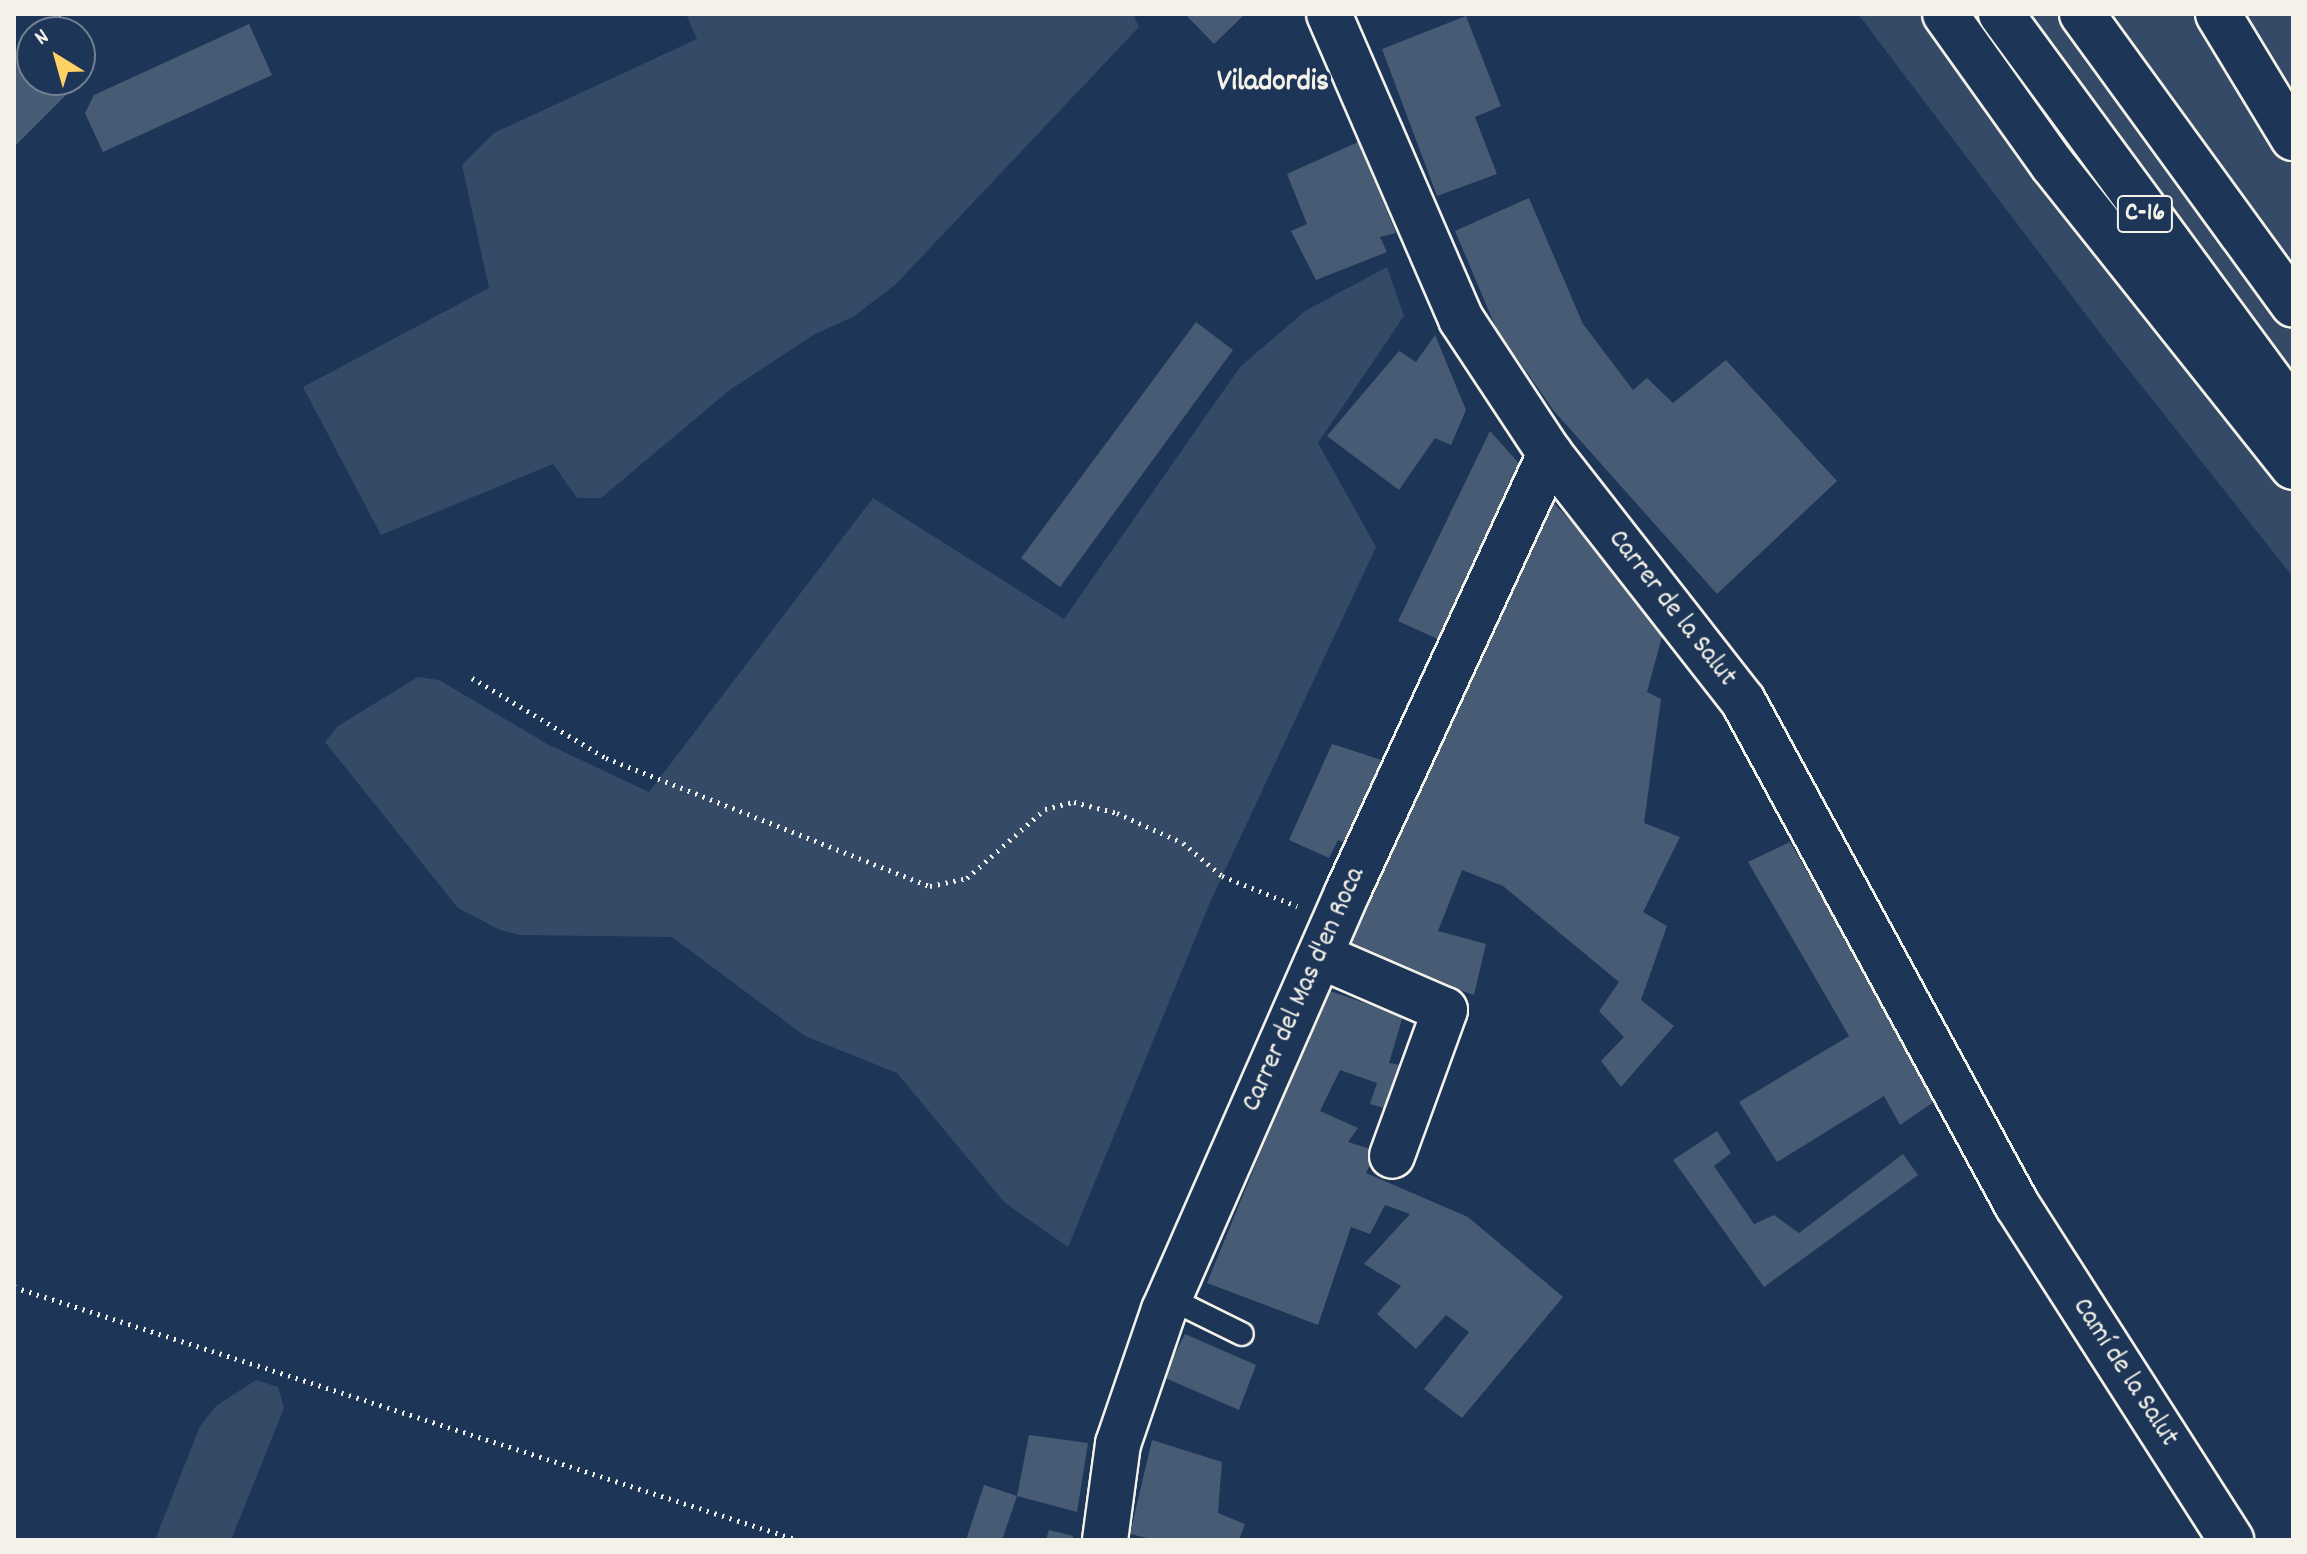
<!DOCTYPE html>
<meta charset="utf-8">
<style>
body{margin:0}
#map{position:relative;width:2307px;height:1554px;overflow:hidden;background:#1d3557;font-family:Dekko,sans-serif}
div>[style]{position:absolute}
.green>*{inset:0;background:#354a67}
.building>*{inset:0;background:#485b74}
.path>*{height:5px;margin-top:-2.5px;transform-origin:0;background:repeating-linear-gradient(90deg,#f4f1e8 0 2px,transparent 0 8px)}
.roads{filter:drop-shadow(2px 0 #f4f1e8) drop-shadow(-2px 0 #f4f1e8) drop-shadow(0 2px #f4f1e8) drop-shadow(0 -2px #f4f1e8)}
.lane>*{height:22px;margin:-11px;padding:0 11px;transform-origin:11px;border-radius:11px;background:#1d3557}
.street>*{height:44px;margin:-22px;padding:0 22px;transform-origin:22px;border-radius:22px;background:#1d3557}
.highway>*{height:44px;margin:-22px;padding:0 22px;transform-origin:22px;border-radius:22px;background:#1d3557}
span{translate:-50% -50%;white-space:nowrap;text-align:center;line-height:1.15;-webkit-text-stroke:8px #1d3557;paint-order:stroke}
.shield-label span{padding:2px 6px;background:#1d3557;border:2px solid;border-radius:6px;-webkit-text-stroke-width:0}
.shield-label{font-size:26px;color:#f4f1e8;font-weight:700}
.street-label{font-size:28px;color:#f4f1e8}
.neighbourhood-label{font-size:30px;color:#f4f1e8;font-weight:700}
.frame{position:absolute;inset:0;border:16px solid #f4f1e8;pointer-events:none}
.north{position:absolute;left:16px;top:16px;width:80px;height:80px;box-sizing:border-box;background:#1d3557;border:2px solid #738091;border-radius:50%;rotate:323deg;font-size:22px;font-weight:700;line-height:32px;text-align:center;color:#f4f1e8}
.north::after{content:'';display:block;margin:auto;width:28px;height:36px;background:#ffd166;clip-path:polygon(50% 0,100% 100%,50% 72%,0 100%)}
</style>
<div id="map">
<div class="green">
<div style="clip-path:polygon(686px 14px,1133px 14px,1139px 27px,896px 284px,853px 317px,815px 334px,731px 389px,601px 498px,577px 498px,553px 464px,381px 535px,303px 387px,489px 288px,462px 165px,494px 133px,697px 39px)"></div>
<div style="clip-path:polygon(1858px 14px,2293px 14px,2293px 577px,2109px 345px)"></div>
<div style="clip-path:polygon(1387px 267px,1404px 316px,1318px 443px,1376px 547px,1211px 900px,1068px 1247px,1005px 1203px,897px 1073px,805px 1036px,672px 937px,521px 935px,500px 930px,458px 908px,325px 742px,338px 726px,418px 677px,439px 680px,549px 745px,649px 792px,873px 498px,1064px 619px,1240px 367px,1305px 311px)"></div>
<div style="clip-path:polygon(256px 1380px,278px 1387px,284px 1408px,231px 1540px,155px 1540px,200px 1426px,216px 1406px)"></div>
</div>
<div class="building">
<div style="clip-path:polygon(1185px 14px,1245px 14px,1214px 44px)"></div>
<div style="clip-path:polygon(1466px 16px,1501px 106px,1475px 117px,1497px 174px,1437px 196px,1382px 49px)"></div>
<div style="clip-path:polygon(249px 24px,272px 75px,103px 152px,85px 113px,94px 95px)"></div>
<div style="clip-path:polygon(14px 57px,32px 80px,55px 80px,68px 93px,14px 147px)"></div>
<div style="clip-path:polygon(1358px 142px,1396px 233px,1380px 237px,1387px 252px,1316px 280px,1291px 231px,1307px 224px,1287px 174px)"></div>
<div style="clip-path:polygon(1529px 198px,1583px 324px,1633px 390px,1647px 378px,1673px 403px,1726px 360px,1837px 481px,1717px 594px,1554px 411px,1497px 330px,1455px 231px)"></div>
<div style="clip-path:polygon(1196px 322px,1233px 350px,1060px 587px,1021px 558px)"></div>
<div style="clip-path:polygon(1435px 335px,1466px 410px,1451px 445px,1435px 438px,1399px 490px,1327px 436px,1399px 351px,1416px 362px)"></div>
<div style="clip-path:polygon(1490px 431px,1524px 469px,1442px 641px,1398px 621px)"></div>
<div style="clip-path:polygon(1551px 500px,1613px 566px,1664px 629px,1647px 692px,1661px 699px,1644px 823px,1680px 837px,1643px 912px,1667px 926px,1641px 1000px,1674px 1026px,1621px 1087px,1601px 1061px,1624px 1037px,1599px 1011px,1619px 982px,1503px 886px,1462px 870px,1438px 931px,1486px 944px,1474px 995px,1348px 951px)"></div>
<div style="clip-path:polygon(1332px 744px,1385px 761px,1360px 806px,1371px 809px,1353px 847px,1338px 840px,1329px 858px,1289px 840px)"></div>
<div style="clip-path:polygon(1790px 842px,1938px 1099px,1900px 1125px,1884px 1096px,1777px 1162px,1739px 1102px,1849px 1036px,1748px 862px)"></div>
<div style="clip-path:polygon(1327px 990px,1403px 1016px,1389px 1063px,1408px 1066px,1391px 1110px,1370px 1104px,1377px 1083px,1340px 1070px,1320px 1111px,1358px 1128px,1348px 1142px,1377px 1151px,1366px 1173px,1468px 1217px,1563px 1297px,1462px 1418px,1424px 1389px,1469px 1332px,1446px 1315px,1416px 1349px,1377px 1314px,1401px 1286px,1364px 1264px,1410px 1214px,1385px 1205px,1370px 1234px,1351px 1227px,1318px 1325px,1207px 1283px)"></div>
<div style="clip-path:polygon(1717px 1131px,1731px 1153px,1714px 1166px,1754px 1224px,1774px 1215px,1799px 1233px,1903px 1154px,1918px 1175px,1764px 1287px,1673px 1160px)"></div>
<div style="clip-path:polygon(1185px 1334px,1256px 1365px,1239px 1410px,1163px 1377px)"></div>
<div style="clip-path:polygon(1029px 1435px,1088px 1443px,1077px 1512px,1017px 1496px)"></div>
<div style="clip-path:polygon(1152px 1440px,1222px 1462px,1218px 1513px,1245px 1524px,1239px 1540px,1156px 1540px,1130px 1534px)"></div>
<div style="clip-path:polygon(984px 1485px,1017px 1496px,1002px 1540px,966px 1540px)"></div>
<div style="clip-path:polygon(1049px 1530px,1073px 1536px,1073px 1540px,1046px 1540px)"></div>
</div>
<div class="path">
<div style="left:61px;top:14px;width:2px;rotate:63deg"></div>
<div style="left:472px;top:678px;width:156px;rotate:30.8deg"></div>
<div style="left:606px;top:758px;width:348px;rotate:21.6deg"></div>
<div style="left:930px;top:886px;width:38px;rotate:-12deg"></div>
<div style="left:967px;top:878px;width:104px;rotate:-41.5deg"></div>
<div style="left:1045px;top:809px;width:30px;rotate:-14deg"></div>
<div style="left:1074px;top:802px;width:44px;rotate:14.3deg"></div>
<div style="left:1117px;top:813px;width:72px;rotate:24.4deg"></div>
<div style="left:1183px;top:843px;width:51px;rotate:40.2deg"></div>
<div style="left:1222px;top:876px;width:81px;rotate:21.8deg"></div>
<div style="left:14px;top:1287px;width:824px;rotate:17.89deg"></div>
</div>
<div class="roads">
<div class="lane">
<div style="left:1169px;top:1298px;width:81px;rotate:26.3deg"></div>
</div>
<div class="street">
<div style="left:1329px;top:14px;width:332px;rotate:66.6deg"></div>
<div style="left:1461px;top:319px;width:162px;rotate:56.6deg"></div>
<div style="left:1550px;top:454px;width:313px;rotate:52deg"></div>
<div style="left:1743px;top:701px;width:574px;rotate:61.47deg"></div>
<div style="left:2017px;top:1205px;width:398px;rotate:57.4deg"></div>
<div style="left:1320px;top:956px;width:136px;rotate:23.4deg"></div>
<div style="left:1445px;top:1010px;width:155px;rotate:110deg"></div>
<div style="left:1105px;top:1540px;width:97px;rotate:-82.3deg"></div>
<div style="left:1118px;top:1444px;width:142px;rotate:-71.1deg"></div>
<div style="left:1164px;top:1310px;width:455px;rotate:-66.3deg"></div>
<div style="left:1347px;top:893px;width:484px;rotate:-65.2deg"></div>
</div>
<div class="highway">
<div style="left:1945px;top:14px;width:184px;rotate:54.5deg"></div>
<div style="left:2052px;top:164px;width:387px;rotate:51.5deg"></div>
<div style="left:2001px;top:14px;width:493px;rotate:53.7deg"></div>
<div style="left:2082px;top:14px;width:359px;rotate:54deg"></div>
<div style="left:2218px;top:14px;width:145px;rotate:58.8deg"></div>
</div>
</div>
<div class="shield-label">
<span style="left:2145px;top:214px">C-16</span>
</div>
<div class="street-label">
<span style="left:1671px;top:609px;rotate:52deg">Carrer de la Salut</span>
<span style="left:1305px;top:990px;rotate:-66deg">Carrer del Mas d'en Roca</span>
<span style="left:2124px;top:1373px;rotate:57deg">Camí de la Salut</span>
</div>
<div class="neighbourhood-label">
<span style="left:1273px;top:84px">Viladordis</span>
</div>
<div class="frame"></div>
<div class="north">N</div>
</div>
